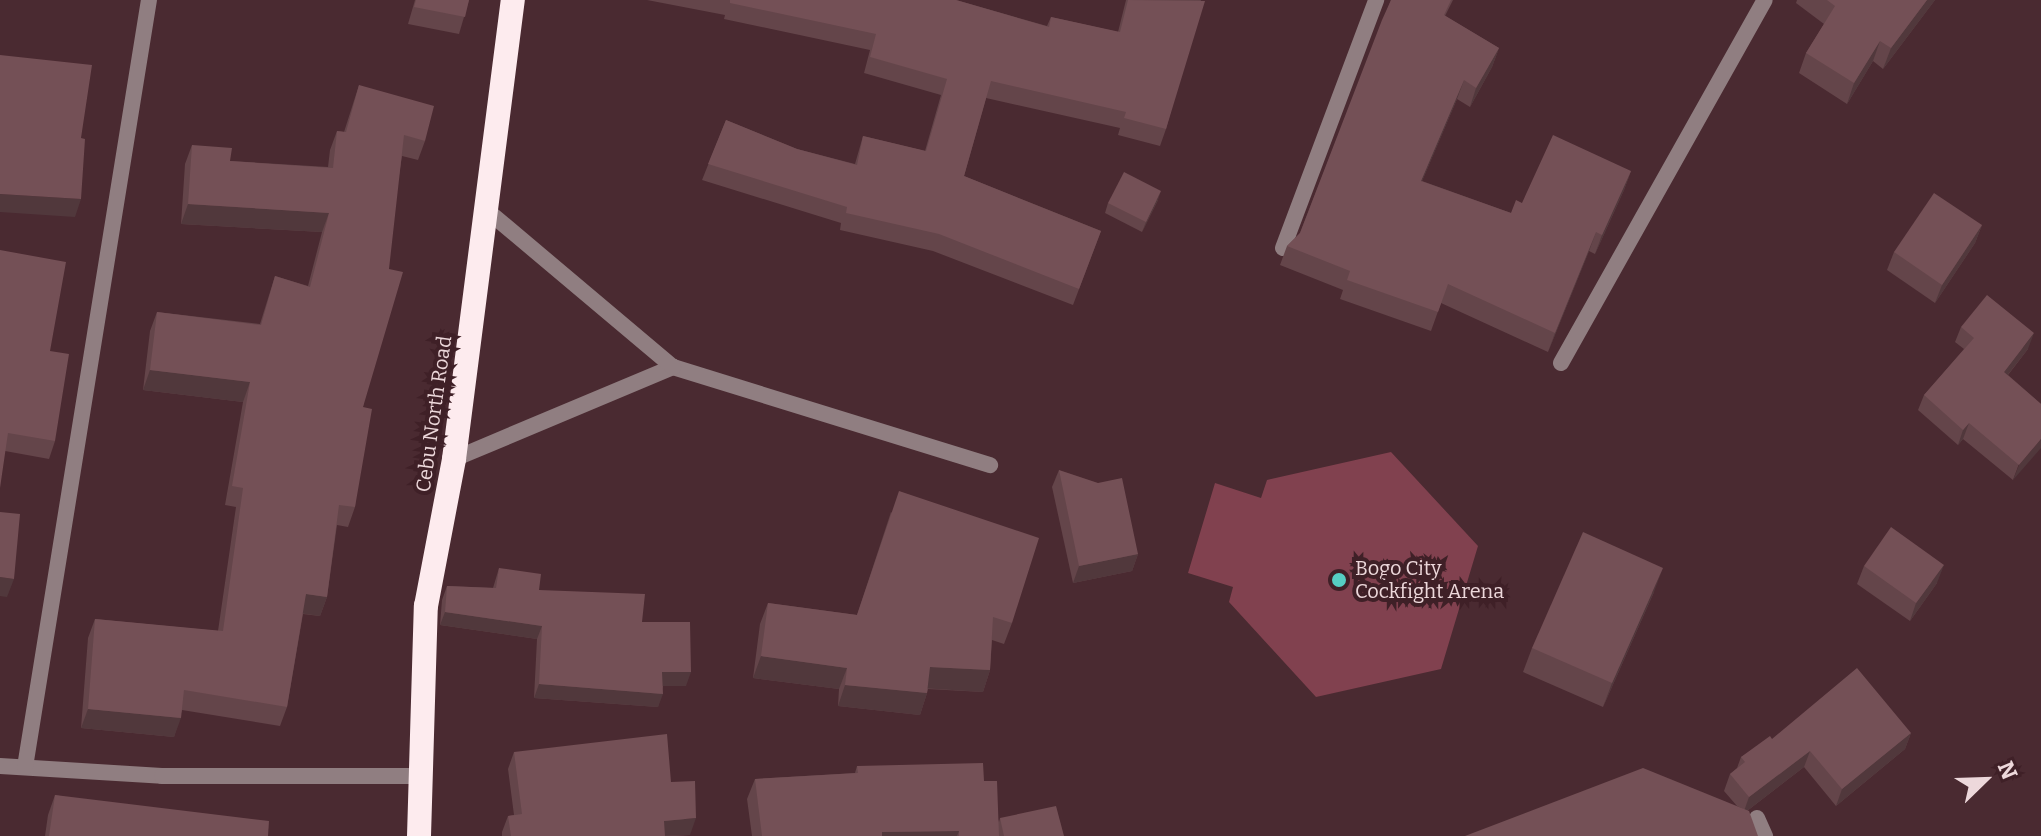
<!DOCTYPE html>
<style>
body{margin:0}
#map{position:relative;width:2041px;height:836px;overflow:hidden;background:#4a2a31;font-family:Bitter,serif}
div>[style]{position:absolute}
.green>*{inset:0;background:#81414f}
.lane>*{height:16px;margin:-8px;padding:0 8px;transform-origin:8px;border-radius:8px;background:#907e81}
.street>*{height:16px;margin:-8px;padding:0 8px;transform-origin:8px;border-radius:8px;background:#907e81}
.highway>*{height:24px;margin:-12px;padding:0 12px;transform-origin:12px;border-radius:12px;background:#fdebee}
.wall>*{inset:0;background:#64454a}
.shaded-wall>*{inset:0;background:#51383c}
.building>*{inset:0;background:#745056}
.dots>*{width:22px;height:22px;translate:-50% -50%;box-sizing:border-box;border:4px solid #3f2027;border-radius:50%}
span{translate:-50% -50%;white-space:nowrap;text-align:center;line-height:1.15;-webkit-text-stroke:8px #3f2027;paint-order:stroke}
.street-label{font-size:20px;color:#edd8db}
.poi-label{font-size:20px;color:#edd8db}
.left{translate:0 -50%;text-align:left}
.north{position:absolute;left:1945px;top:740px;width:80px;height:80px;-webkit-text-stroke:6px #3f2027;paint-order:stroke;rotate:67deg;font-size:22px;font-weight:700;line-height:32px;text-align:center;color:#edd8db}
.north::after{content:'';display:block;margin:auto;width:28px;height:36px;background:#edd8db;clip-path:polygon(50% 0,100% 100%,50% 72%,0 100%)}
</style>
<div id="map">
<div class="green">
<div style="clip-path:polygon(1391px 452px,1478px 546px,1441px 669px,1316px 697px,1229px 602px,1233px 587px,1188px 573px,1215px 483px,1261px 498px,1267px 480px)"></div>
</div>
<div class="lane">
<div style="left:673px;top:367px;width:332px;rotate:17.2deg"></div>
<div style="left:454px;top:459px;width:238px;rotate:-22.8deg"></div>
<div style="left:673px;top:367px;width:248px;rotate:-139.9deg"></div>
<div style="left:1757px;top:818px;width:20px;rotate:66deg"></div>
</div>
<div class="street">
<div style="left:1283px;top:248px;width:265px;rotate:-69.4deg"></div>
<div style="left:1561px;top:363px;width:416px;rotate:-60.7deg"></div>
<div style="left:0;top:766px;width:162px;rotate:3.5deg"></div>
<div style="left:162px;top:776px;width:257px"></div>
<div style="left:25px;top:767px;width:777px;rotate:-80.82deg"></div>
</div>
<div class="highway">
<div style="left:419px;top:836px;width:230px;rotate:-88.3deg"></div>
<div style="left:426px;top:606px;width:150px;rotate:-79.2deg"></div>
<div style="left:454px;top:459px;width:463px;rotate:-82.7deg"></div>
</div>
<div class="wall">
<div style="clip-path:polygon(415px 0,469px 0,459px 34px,408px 24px)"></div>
<div style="clip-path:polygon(647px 0,956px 0,1047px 26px,1051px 17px,1118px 32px,1126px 0,1201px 0,1166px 129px,1160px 146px,1118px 135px,1120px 128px,986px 98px,964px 176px,1101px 231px,1073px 305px,933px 251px,840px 230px,841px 223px,702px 180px,726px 120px,797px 149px,855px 164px,863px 136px,925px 151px,941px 95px,864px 73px,870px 50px,724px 19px,725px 15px)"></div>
<div style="clip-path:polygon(1391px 0,1453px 0,1445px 16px,1499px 48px,1492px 67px,1470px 107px,1457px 99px,1422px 181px,1511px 213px,1522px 203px,1631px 171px,1624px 190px,1595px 254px,1589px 251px,1548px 352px,1441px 303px,1431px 331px,1340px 299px,1343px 290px,1280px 265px,1287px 246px,1300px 233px)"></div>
<div style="clip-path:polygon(1797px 0,1935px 0,1883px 69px,1873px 61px,1847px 104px,1799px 73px,1806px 53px,1824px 24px,1796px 3px)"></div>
<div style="clip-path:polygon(359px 85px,425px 141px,418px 160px,402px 156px,363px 407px,355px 507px,348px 527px,337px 525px,327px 597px,320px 616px,303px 614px,287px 707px,280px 726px,182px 710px,174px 737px,81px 728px,88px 638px,95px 619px,218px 631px,236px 507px,225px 505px,243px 402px,143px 390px,150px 331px,157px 312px,260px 324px,275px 276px,308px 286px,322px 232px,181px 224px,185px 164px,192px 145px,230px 161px,328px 167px,330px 150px,337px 131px,344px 132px)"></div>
<div style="clip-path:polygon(1158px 200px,1142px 232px,1105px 213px,1108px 203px)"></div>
<div style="clip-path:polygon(1982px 225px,1975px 243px,1935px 303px,1887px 270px,1894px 252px)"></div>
<div style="clip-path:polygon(0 250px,50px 351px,55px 441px,49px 459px,5px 451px)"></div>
<div style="clip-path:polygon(1961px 327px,2028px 349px,2008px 375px,2041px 404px,2013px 480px,1963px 439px,1958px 445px,1918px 410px,1924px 395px,1964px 349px,1955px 342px)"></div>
<div style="clip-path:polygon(1059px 470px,1138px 554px,1132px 571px,1073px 583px,1052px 487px)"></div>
<div style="clip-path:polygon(891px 512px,1012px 623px,1004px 644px,992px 640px,990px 670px,983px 692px,928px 689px,927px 693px,920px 715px,838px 706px,839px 689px,753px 678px,760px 624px,768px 603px,857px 615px)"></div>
<div style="clip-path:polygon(1864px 566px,1937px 583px,1910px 621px,1857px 584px)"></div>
<div style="clip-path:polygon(499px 568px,539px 590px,642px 622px,686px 686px,663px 686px,658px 707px,534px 698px,537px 639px,440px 625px,442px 600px,447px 586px,493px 588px)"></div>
<div style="clip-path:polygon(1654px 592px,1603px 707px,1523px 672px,1532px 648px)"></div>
<div style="clip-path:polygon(1911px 733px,1905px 749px,1836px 806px,1804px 767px,1747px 811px,1737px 806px,1724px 791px,1730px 774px,1737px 768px,1741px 757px,1772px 739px)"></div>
<div style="clip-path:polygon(514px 752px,671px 782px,690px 835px,674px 836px,502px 836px,502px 832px,508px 816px,514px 815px,508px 769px)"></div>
<div style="clip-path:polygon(857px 766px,984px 781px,999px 822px,1000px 818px,1064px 836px,752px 836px,747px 799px,755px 779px,855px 773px)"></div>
<div style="clip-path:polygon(55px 795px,268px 836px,45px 836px,48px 815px)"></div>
</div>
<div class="shaded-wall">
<div style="clip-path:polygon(1927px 0,1935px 0,1883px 69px,1891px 48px)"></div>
<div style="clip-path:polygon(1880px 41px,1873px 61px,1847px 104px,1854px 83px)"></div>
<div style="clip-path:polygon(1499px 48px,1492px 67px,1470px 107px,1476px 88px)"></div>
<div style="clip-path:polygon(1464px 80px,1457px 99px,1414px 200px,1421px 181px)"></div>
<div style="clip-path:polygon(1631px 171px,1624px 190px,1595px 254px,1602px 235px)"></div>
<div style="clip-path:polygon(1161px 191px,1158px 200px,1142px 232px,1146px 222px)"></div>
<div style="clip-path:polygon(0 194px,81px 199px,75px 217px,0 212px)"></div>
<div style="clip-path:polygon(188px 204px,329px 213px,322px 232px,181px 224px)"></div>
<div style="clip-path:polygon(1982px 225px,1975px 243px,1935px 303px,1942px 285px)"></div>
<div style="clip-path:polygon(1596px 232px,1589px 251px,1548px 352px,1555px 333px)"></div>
<div style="clip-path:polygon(2034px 333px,2028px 349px,1998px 387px,2004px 372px)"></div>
<div style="clip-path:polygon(150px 370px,250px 382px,243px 402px,143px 390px)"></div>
<div style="clip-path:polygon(1969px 423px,1963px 439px,1958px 445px,1963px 430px)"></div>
<div style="clip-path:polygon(2041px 439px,2041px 448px,2013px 480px,2019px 465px)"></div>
<div style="clip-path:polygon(1138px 554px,1132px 571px,1073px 583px,1079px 566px)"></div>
<div style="clip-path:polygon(1944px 565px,1937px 583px,1910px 621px,1916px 603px)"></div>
<div style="clip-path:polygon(1663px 568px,1654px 592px,1603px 707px,1612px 683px)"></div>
<div style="clip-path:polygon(0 577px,14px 579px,7px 597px,0 596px)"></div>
<div style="clip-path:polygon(306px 594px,327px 597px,320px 616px,299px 613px)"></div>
<div style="clip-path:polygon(445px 612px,542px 626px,537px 639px,440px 625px)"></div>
<div style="clip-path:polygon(761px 656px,847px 668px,839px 689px,753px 678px)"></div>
<div style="clip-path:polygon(930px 667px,990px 670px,983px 692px,922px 688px)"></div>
<div style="clip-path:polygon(662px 672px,691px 672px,686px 686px,657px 686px)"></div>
<div style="clip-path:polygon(539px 684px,663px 694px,658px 707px,534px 698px)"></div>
<div style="clip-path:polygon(845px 685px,927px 693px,920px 715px,838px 706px)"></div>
<div style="clip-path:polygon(88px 709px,181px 718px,174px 737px,81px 728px)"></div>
<div style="clip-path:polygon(1911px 733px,1905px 749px,1836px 806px,1842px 789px)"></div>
<div style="clip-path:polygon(1810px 751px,1804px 767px,1743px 814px,1749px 797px)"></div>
<div style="clip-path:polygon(696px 818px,690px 835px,658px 836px,664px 821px)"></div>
<div style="clip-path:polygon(959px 831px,957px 836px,880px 836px,882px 832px)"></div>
</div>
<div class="building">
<div style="clip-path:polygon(416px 0,469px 0,465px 17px,414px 7px)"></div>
<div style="clip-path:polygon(730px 0,956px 0,1049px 27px,1051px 17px,1120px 32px,1128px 0,1205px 1px,1166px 129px,1124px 118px,1126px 112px,991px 81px,964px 176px,1101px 231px,1079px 289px,939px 234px,846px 213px,847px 207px,708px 164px,726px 120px,797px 149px,857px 165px,863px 136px,926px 151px,947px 79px,870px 57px,876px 34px,730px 3px)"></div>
<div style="clip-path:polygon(1391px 0,1451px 0,1444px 15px,1499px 48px,1476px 88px,1464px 80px,1421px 181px,1511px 213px,1516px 200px,1522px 203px,1553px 135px,1631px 171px,1602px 235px,1596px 232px,1555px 333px,1448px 284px,1438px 312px,1347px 280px,1350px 271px,1287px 246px,1300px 233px,1382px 20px)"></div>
<div style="clip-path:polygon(1827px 0,1927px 0,1891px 48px,1880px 41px,1854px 83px,1806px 53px,1835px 6px)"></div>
<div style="clip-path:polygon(0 55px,92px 65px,81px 138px,85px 139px,81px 199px,0 194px)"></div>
<div style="clip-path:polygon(359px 85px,434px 106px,425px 141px,404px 135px,389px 269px,403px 272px,363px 407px,372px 409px,355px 507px,339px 505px,327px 597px,306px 594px,287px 707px,184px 690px,181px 718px,88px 709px,95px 619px,223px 631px,243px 488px,232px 486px,250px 382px,150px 370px,157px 312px,261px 325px,275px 276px,310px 287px,329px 213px,188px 204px,192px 145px,232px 148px,230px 161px,333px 168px,337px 131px,346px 132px)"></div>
<div style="clip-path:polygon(1124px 172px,1161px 191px,1146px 222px,1108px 203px)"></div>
<div style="clip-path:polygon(1934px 193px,1982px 225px,1942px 285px,1894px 252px)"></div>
<div style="clip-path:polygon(0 250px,66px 262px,50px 351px,69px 354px,55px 441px,8px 433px,0 488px)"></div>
<div style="clip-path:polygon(1987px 295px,2034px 333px,2004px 372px,2041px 404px,2041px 439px,2019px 465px,1969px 423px,1963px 430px,1924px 395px,1974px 338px,1961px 327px)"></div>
<div style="clip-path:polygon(1059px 470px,1098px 483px,1122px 478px,1138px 554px,1079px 566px)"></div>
<div style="clip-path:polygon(899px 491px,1039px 538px,1012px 623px,993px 617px,990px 670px,930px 667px,927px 693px,845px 685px,847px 668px,761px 656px,768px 603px,857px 615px)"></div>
<div style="clip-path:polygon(0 512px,20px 514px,14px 579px,0 577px)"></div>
<div style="clip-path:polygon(1891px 527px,1944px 565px,1916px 603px,1864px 566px)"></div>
<div style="clip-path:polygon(1583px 532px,1663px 568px,1612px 683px,1532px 648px)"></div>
<div style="clip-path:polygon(499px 568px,541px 574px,539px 590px,645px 594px,642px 622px,690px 622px,691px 672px,662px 672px,663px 694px,539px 684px,542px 626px,445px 612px,447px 586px,496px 588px)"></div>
<div style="clip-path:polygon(1857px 668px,1911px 733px,1842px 789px,1810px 751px,1749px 797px,1730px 774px,1745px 762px,1741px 757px,1770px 736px,1772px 739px)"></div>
<div style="clip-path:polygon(667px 734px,671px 782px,695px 781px,696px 818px,664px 821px,665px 836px,511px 836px,508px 816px,522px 814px,514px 752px)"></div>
<div style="clip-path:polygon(983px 763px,984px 781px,997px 781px,999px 836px,959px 836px,959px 831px,882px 832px,882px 836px,762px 836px,755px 779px,858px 773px,857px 766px)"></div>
<div style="clip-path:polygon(1643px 768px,1749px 811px,1758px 836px,1465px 836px)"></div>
<div style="clip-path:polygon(55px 795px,269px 821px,268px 836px,49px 836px)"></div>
<div style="clip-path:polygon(1056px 806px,1064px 836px,1004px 836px,1000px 818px)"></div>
</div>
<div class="dots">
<div style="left:1339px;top:580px;background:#56cec3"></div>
</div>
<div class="street-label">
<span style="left:434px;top:414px;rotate:-82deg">Cebu North Road</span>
</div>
<div class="poi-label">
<span class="left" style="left:1355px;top:580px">Bogo City<br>Cockfight Arena</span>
</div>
<div class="north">N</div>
</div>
